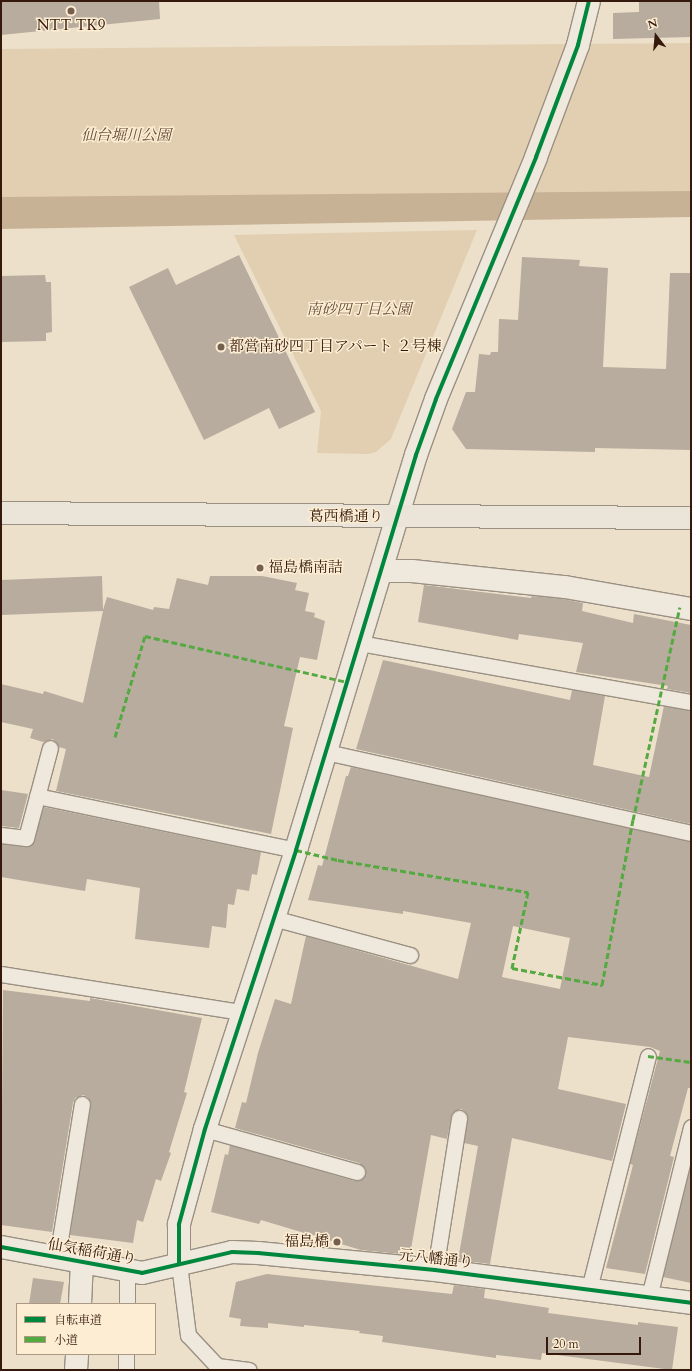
<!DOCTYPE html>
<meta charset="utf-8">
<style>
body{margin:0}
#map{position:relative;width:692px;height:1371px;overflow:hidden;background:#ece0ca;font-family:Cardo,"Noto Serif JP",serif}
div>[style]{position:absolute}
.green>*{inset:0;background:#e2cfb1}
.water>*{inset:0;background:#c8b296}
.building>*{inset:0;background:#b7ac9d}
.roads{filter:drop-shadow(1px 0 #9a9082) drop-shadow(-1px 0 #9a9082) drop-shadow(0 1px #9a9082) drop-shadow(0 -1px #9a9082)}
.service>*{height:15px;margin:-7.5px;padding:0 7.5px;transform-origin:7.5px;border-radius:7.5px;background:#efe8dd}
.minor>*{height:22px;margin:-11px;padding:0 11px;transform-origin:11px;border-radius:11px;background:#efe8dd}
.tertiary>*{height:22px;margin:-11px;padding:0 11px;transform-origin:11px;border-radius:11px;background:#efe8dd}
.primary>*{height:22px;margin:-11px;padding:0 11px;transform-origin:11px;border-radius:11px;background:#ebe4d8}
.quiet>*{height:3px;margin-top:-1.5px;transform-origin:0;background:repeating-linear-gradient(90deg,#54a941 0 6px,transparent 0 9px)}
.cycleway>*{height:4px;margin:-2px;padding:0 2px;transform-origin:2px;border-radius:2px;background:#00873e}
.dots>*{width:11px;height:11px;translate:-50% -50%;box-sizing:border-box;border:2px solid #fcedd3;border-radius:50%}
span{translate:-50% -50%;white-space:nowrap;text-align:center;line-height:1.15;-webkit-text-stroke:3px #fcedd3;paint-order:stroke}
.poi-label{font-size:15px;color:#35190c}
.left{translate:0 -50%;text-align:left}
.right{translate:-100% -50%;text-align:right}
.park-label{font-size:15px;color:#664b38;font-style:italic}
.street-label{font-size:15px;color:#35190c}
.frame{position:absolute;inset:0;border:2px solid #35190c;pointer-events:none}
.legend{position:absolute;left:16px;top:1303px;width:140px;height:52px;box-sizing:border-box;background:#fcedd3;border:1px solid #ac9883;margin:0;padding:5px 7px;list-style:none;font-size:12px;color:#35190c}
.legend li{display:flex;align-items:center;gap:8px;height:20px}
.legend b{width:20px;border:1px solid #ac9883}
.north{position:absolute;left:636px;top:16px;width:40px;height:40px;-webkit-text-stroke:3px #fcedd3;paint-order:stroke;rotate:344deg;font-size:11px;font-weight:700;line-height:16px;text-align:center;color:#35190c}
.north::after{content:'';display:block;margin:auto;width:14px;height:18px;background:#35190c;clip-path:polygon(50% 0,100% 100%,50% 72%,0 100%)}
.scale{position:absolute;left:546px;top:1337px;width:95px;height:18px;box-sizing:border-box;border:2px solid #35190c;border-top:0;padding-left:5px;font-size:12px;line-height:14px;white-space:nowrap;color:#35190c;-webkit-text-stroke:3px #fcedd3;paint-order:stroke}
</style>
<div id="map">
<div class="green">
<div style="clip-path:polygon(691px 43px,691px 215px,1px 227px,1px 49px)"></div>
<div style="clip-path:polygon(477px 230px,391px 439px,376px 452px,368px 454px,317px 453px,321px 411px,234px 235px)"></div>
</div>
<div class="water">
<div style="clip-path:polygon(691px 191px,691px 217px,1px 229px,1px 197px)"></div>
</div>
<div class="building">
<div style="clip-path:polygon(1px 1px,159px 1px,160px 19px,1px 35px)"></div>
<div style="clip-path:polygon(639px 1px,691px 1px,691px 37px,613px 39px,613px 13px,639px 12px)"></div>
<div style="clip-path:polygon(239px 255px,315px 412px,279px 429px,269px 408px,204px 440px,129px 287px,168px 268px,176px 285px)"></div>
<div style="clip-path:polygon(522px 257px,580px 260px,579px 266px,608px 268px,603px 367px,666px 369px,670px 273px,691px 273px,691px 450px,595px 448px,595px 452px,466px 449px,452px 429px,466px 392px,475px 392px,479px 354px,490px 355px,491px 352px,498px 352px,499px 319px,518px 320px)"></div>
<div style="clip-path:polygon(45px 275px,46px 282px,51px 282px,52px 332px,46px 333px,46px 341px,1px 342px,1px 276px)"></div>
<div style="clip-path:polygon(102px 576px,103px 610px,107px 597px,153px 610px,154px 607px,169px 609px,177px 578px,208px 585px,210px 576px,262px 576px,297px 583px,295px 590px,309px 593px,305px 611px,315px 613px,314px 617px,325px 621px,317px 660px,300px 657px,284px 726px,293px 728px,271px 834px,56px 791px,66px 749px,59px 747px,53px 739px,43px 742px,30px 738px,33px 729px,1px 722px,1px 684px,43px 694px,44px 691px,83px 703px,103px 611px,1px 615px,1px 580px)"></div>
<div style="clip-path:polygon(424px 585px,531px 598px,532px 596px,563px 599px,583px 603px,582px 611px,633px 623px,634px 614px,691px 625px,691px 693px,667px 689px,668px 686px,576px 672px,583px 643px,519px 634px,518px 640px,418px 622px)"></div>
<div style="clip-path:polygon(383px 660px,570px 700px,572px 690px,605px 696px,593px 765px,649px 777px,664px 706px,691px 711px,691px 824px,356px 749px)"></div>
<div style="clip-path:polygon(evenodd,351px 767px,691px 842px,691px 1088px,688px 1088px,670px 1156px,674px 1157px,645px 1274px,606px 1268px,633px 1165px,630px 1164px,660px 1051px,650px 1047px,568px 1037px,558px 1089px,626px 1104px,612px 1161px,512px 1138px,490px 1264px,458px 1260px,478px 1146px,464px 1143px,468px 1119px,465px 1111px,461px 1109px,452px 1113px,447px 1139px,431px 1135px,410px 1255px,361px 1250px,261px 1220px,259px 1224px,211px 1212px,225px 1154px,228px 1155px,230px 1145px,355px 1181px,360px 1181px,366px 1175px,366px 1169px,359px 1163px,235px 1128px,242px 1102px,246px 1103px,258px 1053px,275px 999px,291px 1004px,306px 936px,458px 979px,471px 923px,403px 911px,403px 914px,308px 900px,318px 865px,322px 866px,346px 776px,348px 776px,351px 767px,513px 926px,570px 938px,560px 989px,502px 977px,513px 926px)"></div>
<div style="clip-path:polygon(1px 790px,28px 794px,19px 828px,1px 826px)"></div>
<div style="clip-path:polygon(44px 807px,261px 852px,257px 875px,252px 874px,249px 891px,237px 889px,234px 905px,228px 904px,226px 928px,212px 926px,209px 948px,135px 939px,140px 888px,87px 879px,85px 891px,1px 877px,1px 844px,25px 847px,32px 844px)"></div>
<div style="clip-path:polygon(3px 990px,90px 1001px,90px 998px,202px 1018px,184px 1092px,187px 1093px,169px 1152px,171px 1153px,161px 1181px,156px 1179px,143px 1222px,137px 1220px,133px 1243px,70px 1235px,91px 1105px,88px 1097px,83px 1095px,75px 1098px,73px 1103px,52px 1232px,1px 1225px)"></div>
<div style="clip-path:polygon(691px 1165px,691px 1283px,663px 1277px)"></div>
<div style="clip-path:polygon(267px 1274px,452px 1294px,454px 1285px,485px 1289px,484px 1298px,549px 1308px,548px 1313px,638px 1325px,638px 1322px,678px 1327px,672px 1370px,542px 1353px,541px 1360px,496px 1355px,496px 1358px,382px 1342px,383px 1336px,359px 1333px,360px 1331px,304px 1325px,304px 1327px,268px 1323px,268px 1328px,240px 1326px,241px 1319px,229px 1317px,236px 1282px)"></div>
<div style="clip-path:polygon(33px 1278px,64px 1282px,60px 1304px,29px 1304px)"></div>
</div>
<div class="roads">
<div class="service">
<div style="left:359px;top:643px;width:337px;rotate:10.1deg"></div>
<div style="left:326px;top:752px;width:374px;rotate:12.5deg"></div>
<div style="left:37px;top:796px;width:265px;rotate:11.8deg"></div>
<div style="left:1px;top:835px;width:25px;rotate:7deg"></div>
<div style="left:26px;top:838px;width:93px;rotate:-75.1deg"></div>
<div style="left:273px;top:918px;width:142px;rotate:15.1deg"></div>
<div style="left:1px;top:974px;width:244px;rotate:9deg"></div>
<div style="left:205px;top:1129px;width:158px;rotate:15.8deg"></div>
<div style="left:57px;top:1258px;width:156px;rotate:-80.8deg"></div>
<div style="left:179px;top:1264px;width:72px;rotate:82.8deg"></div>
<div style="left:188px;top:1335px;width:42px;rotate:46.9deg"></div>
<div style="left:217px;top:1366px;width:32px;rotate:7deg"></div>
<div style="left:435px;top:1270px;width:154px;rotate:-81deg"></div>
<div style="left:589px;top:1289px;width:240px;rotate:-75.8deg"></div>
<div style="left:649px;top:1297px;width:175px;rotate:-76.1deg"></div>
<div style="left:127px;top:1304px;width:34px;rotate:-90deg"></div>
<div style="left:126px;top:1370px;width:16px;rotate:-90deg"></div>
</div>
<div class="minor">
<div style="left:381px;top:571px;width:31px"></div>
<div style="left:412px;top:571px;width:154px;rotate:6deg"></div>
<div style="left:565px;top:587px;width:128px;rotate:9.9deg"></div>
<div style="left:80px;top:1304px;width:42px;rotate:-87.3deg"></div>
<div style="left:76px;top:1370px;width:16px;rotate:-86deg"></div>
</div>
<div class="tertiary">
<div style="left:1px;top:1247px;width:143px;rotate:10.4deg"></div>
<div style="left:142px;top:1273px;width:92px;rotate:-13.1deg"></div>
<div style="left:232px;top:1252px;width:26px;rotate:2deg"></div>
<div style="left:258px;top:1253px;width:178px;rotate:5.5deg"></div>
<div style="left:435px;top:1270px;width:258px;rotate:7.3deg"></div>
<div style="left:179px;top:1264px;width:40px;rotate:-90deg"></div>
<div style="left:179px;top:1224px;width:98px;rotate:-74.7deg"></div>
<div style="left:205px;top:1129px;width:293px;rotate:-71.9deg"></div>
<div style="left:296px;top:850px;width:413px;rotate:-73.1deg"></div>
<div style="left:416px;top:455px;width:59px;rotate:-70.3deg"></div>
<div style="left:436px;top:399px;width:262px;rotate:-67.5deg"></div>
<div style="left:536px;top:157px;width:120px;rotate:-69.4deg"></div>
<div style="left:578px;top:45px;width:45px;rotate:-76deg"></div>
</div>
<div class="primary">
<div style="left:1px;top:513px;width:690px;rotate:0.42deg"></div>
</div>
</div>
<div class="quiet">
<div style="left:115px;top:737px;width:105px;rotate:-73.5deg"></div>
<div style="left:145px;top:636px;width:207px;rotate:12.8deg"></div>
<div style="left:296px;top:850px;width:43px;rotate:13.4deg"></div>
<div style="left:338px;top:860px;width:193px;rotate:9.6deg"></div>
<div style="left:528px;top:892px;width:78px;rotate:101.9deg"></div>
<div style="left:512px;top:968px;width:92px;rotate:10.7deg"></div>
<div style="left:602px;top:985px;width:168px;rotate:-79.4deg"></div>
<div style="left:633px;top:820px;width:218px;rotate:-77.6deg"></div>
<div style="left:648px;top:1056px;width:43px;rotate:7.9deg"></div>
</div>
<div class="cycleway">
<div style="left:1px;top:1247px;width:143px;rotate:10.4deg"></div>
<div style="left:142px;top:1273px;width:92px;rotate:-13.1deg"></div>
<div style="left:232px;top:1252px;width:26px;rotate:2deg"></div>
<div style="left:258px;top:1253px;width:178px;rotate:5.5deg"></div>
<div style="left:435px;top:1270px;width:258px;rotate:7.3deg"></div>
<div style="left:179px;top:1264px;width:40px;rotate:-90deg"></div>
<div style="left:179px;top:1224px;width:98px;rotate:-74.7deg"></div>
<div style="left:205px;top:1129px;width:293px;rotate:-71.9deg"></div>
<div style="left:296px;top:850px;width:413px;rotate:-73.1deg"></div>
<div style="left:416px;top:455px;width:59px;rotate:-70.3deg"></div>
<div style="left:436px;top:399px;width:262px;rotate:-67.5deg"></div>
<div style="left:536px;top:157px;width:120px;rotate:-69.4deg"></div>
<div style="left:578px;top:45px;width:45px;rotate:-76deg"></div>
</div>
<div class="dots">
<div style="left:71px;top:11px;background:#755f4e"></div>
<div style="left:221px;top:347px;background:#755f4e"></div>
<div style="left:260px;top:568px;background:#755f4e"></div>
<div style="left:337px;top:1242px;background:#755f4e"></div>
</div>
<div class="poi-label">
<span style="left:71px;top:26px">NTT TK9</span>
<span class="left" style="left:229px;top:347px">都営南砂四丁目アパート ２号棟</span>
<span class="left" style="left:268px;top:568px">福島橋南詰</span>
<span class="right" style="left:329px;top:1242px">福島橋</span>
</div>
<div class="park-label">
<span style="left:126px;top:136px">仙台堀川公園</span>
<span style="left:359px;top:310px">南砂四丁目公園</span>
</div>
<div class="street-label">
<span style="left:346px;top:517px">葛西橋通り</span>
<span style="left:92px;top:1252px;rotate:10deg">仙気稲荷通り</span>
<span style="left:436px;top:1259px;rotate:6deg">元八幡通り</span>
</div>
<div class="frame"></div>
<ul class="legend">
<li><b style="height:5px;background:#00873e"></b>自転車道</li>
<li><b style="height:5px;background:#54a941"></b>小道</li>
</ul>
<div class="north">N</div>
<div class="scale">20 m</div>
</div>
